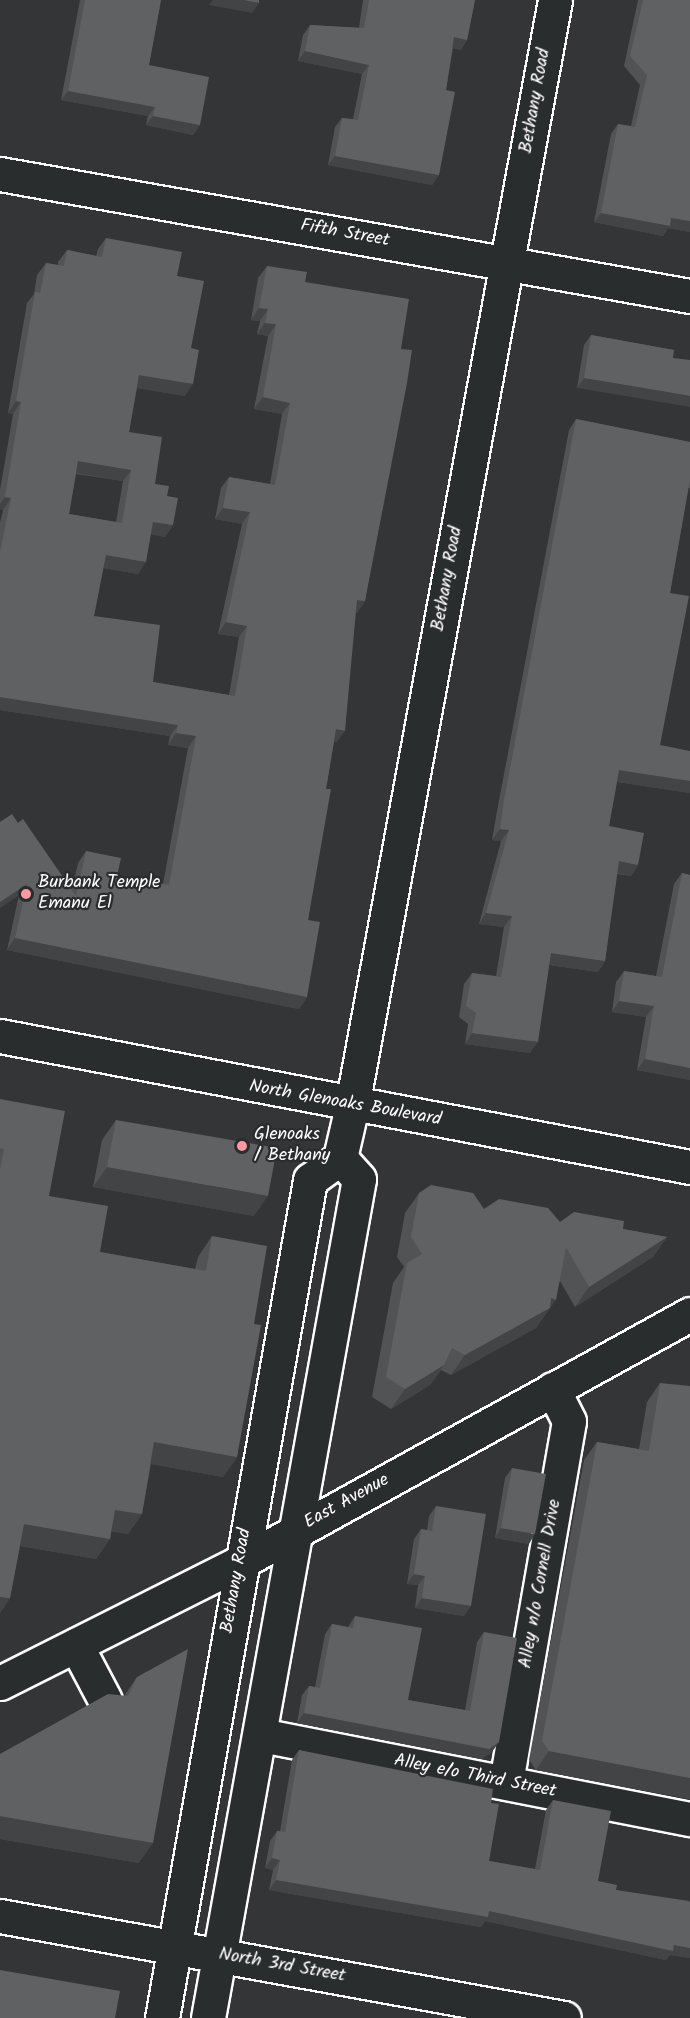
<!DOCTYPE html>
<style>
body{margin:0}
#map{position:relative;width:690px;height:2018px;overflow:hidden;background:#333536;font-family:Kalam,sans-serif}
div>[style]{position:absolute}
.roads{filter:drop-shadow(2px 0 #fff) drop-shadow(-2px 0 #fff) drop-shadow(0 2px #fff) drop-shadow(0 -2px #fff)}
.minor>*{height:33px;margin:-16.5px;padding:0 16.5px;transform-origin:16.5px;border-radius:16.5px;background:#2a2d2e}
.major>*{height:33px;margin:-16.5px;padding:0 16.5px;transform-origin:16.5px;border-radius:16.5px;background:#2a2d2e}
.wall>*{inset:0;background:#525354}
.shaded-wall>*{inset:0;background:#424445}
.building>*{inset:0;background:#5f6162}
.dots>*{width:16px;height:16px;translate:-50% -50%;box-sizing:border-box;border:3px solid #2a2d2e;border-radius:50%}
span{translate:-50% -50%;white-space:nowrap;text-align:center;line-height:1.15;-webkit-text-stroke:4.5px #2a2d2e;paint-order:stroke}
.street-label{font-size:18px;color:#fff}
.poi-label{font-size:18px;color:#fff}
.left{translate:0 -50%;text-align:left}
</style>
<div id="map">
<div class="roads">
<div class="minor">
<div style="left:0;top:174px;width:701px;rotate:10.03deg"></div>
<div style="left:76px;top:1645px;width:62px;rotate:62.2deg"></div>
<div style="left:0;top:1683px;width:267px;rotate:-26.7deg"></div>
<div style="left:239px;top:1563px;width:515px;rotate:-28.9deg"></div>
<div style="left:261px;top:1735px;width:437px;rotate:11.1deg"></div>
<div style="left:506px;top:1782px;width:366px;rotate:-80.1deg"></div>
<div style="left:569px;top:1421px;width:36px;rotate:-117deg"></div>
<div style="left:0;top:1916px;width:573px;rotate:10.25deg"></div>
<div style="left:162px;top:2018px;width:851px;rotate:-79.98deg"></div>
<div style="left:310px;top:1180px;width:37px;rotate:-36deg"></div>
<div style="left:340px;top:1158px;width:53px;rotate:-77deg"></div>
<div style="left:352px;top:1106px;width:1124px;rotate:-79.6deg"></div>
<div style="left:208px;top:2018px;width:852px;rotate:-79.8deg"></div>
<div style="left:359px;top:1179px;width:28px;rotate:-132deg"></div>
</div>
<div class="major">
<div style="left:0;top:1036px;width:702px;rotate:10.75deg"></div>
</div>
</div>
<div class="wall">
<div style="clip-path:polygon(80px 0,161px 0,149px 65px,200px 125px,193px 135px,146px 125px,148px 116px,61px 100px)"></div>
<div style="clip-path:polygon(363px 0,475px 0,467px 40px,461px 50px,453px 48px,446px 90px,439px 175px,432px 185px,328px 165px,335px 127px,342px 118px,353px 119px,362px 74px,298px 61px,303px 35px,310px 25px,359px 28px)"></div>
<div style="clip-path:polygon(638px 0,690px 0,690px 232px,668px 228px,663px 236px,594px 222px,611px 134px,618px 124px,631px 126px,640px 85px,624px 66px)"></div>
<div style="clip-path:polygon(evenodd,106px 238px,177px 276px,191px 348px,185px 396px,137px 388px,129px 432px,155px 484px,167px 496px,173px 525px,165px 537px,151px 534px,138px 574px,103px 568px,94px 616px,153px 682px,229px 695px,239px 637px,218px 634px,242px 524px,215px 519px,221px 488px,229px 477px,270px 484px,282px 414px,254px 409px,268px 336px,257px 334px,260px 321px,251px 320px,258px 278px,267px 266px,305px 282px,401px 349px,365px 601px,357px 613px,355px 613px,337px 742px,334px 742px,326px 789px,308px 920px,307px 997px,299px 1009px,7px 950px,19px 895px,0 908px,0 822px,18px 823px,72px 890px,78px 863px,86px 851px,117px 876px,163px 884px,188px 748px,168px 745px,170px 736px,0 710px,0 523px,3px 510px,0 509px,0 490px,13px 414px,8px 413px,27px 303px,34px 294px,37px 275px,46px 263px,58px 265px,58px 262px,67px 250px,96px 256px,98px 249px,106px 238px,76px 474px,123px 481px,116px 522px,69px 514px,76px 474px)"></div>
<div style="clip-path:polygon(591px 335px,674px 350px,577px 388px,584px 345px)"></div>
<div style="clip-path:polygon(576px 419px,690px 442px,690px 488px,688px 488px,670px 593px,660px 745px,690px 793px,617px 782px,609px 826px,638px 865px,631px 876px,617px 874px,605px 961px,598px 972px,549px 965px,530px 1053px,465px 1044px,468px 1024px,459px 1017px,464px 984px,472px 973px,496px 976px,504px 927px,479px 924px,501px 841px,492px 840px,497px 811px,569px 430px)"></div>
<div style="clip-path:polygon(682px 873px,690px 875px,690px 1080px,637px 1070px,646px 1017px,612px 1012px,616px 982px,624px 971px,656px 976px,674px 884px)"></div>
<div style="clip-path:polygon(0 1099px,49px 1196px,100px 1252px,195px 1269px,198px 1257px,212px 1236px,254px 1324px,237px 1457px,223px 1477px,151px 1464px,142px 1514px,128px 1534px,111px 1531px,110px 1539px,96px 1559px,20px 1546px,10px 1598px,0 1613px)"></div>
<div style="clip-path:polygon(116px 1120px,254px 1216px,93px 1187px,102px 1140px)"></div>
<div style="clip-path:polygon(419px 1193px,484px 1209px,560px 1222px,623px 1229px,667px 1237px,653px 1257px,575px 1307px,560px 1281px,542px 1320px,541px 1320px,536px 1328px,451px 1375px,441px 1370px,430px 1385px,391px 1409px,372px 1397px,393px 1283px,404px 1267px,397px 1257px,405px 1213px)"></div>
<div style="clip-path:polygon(660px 1383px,690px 1799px,536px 1770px,529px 1760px,584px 1460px,597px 1442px,639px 1449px,647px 1402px)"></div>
<div style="clip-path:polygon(512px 1468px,529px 1544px,495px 1538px,505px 1478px)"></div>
<div style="clip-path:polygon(436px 1506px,464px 1616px,415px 1608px,418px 1585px,407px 1584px,414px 1539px,421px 1529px,427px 1530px,429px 1516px)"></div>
<div style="clip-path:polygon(355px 1616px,408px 1700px,465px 1710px,477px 1642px,484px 1632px,492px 1752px,482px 1759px,297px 1723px,302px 1695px,309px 1686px,315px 1687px,325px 1634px,332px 1624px,348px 1627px)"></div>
<div style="clip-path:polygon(137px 1677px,139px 1863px,0 1839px,0 1754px,124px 1696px)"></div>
<div style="clip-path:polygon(299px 1750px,491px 1803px,489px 1861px,535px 1869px,546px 1810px,553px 1800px,598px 1881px,616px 1890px,690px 1903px,690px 1958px,670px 1955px,666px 1960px,485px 1921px,481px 1927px,269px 1890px,273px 1870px,265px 1868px,270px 1841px,277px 1831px,280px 1831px,292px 1760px)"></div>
</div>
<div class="shaded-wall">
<div style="clip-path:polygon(213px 0,243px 0,259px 3px,252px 13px,209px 5px)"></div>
<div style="clip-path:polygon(454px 37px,467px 40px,461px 50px,447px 47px)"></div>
<div style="clip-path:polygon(305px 51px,369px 65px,362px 74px,298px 61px)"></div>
<div style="clip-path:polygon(68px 91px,155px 107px,148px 116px,61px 100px)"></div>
<div style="clip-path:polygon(153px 116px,200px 125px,193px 135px,146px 125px)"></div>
<div style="clip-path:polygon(335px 156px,439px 175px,432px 185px,328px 165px)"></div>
<div style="clip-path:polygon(601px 213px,671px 218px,690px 221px,690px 232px,668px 228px,663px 236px,594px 222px)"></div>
<div style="clip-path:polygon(259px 308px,268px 309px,260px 321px,251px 320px)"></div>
<div style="clip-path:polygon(265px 323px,276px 324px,268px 336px,257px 334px)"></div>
<div style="clip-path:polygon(139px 375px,193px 384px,185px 396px,131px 387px)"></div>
<div style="clip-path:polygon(584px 378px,690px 396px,690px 407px,577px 388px)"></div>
<div style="clip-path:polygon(263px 397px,290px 403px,282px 414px,254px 409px)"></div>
<div style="clip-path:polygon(16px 401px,21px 402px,13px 414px,8px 413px)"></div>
<div style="clip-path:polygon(78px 461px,131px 470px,123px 481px,70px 472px)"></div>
<div style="clip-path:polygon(5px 497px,11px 498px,3px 510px,0 509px,0 504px)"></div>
<div style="clip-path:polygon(223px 508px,250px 512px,242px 524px,215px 519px)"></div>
<div style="clip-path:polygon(153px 522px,173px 525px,165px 537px,145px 533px)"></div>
<div style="clip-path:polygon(106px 555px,146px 562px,138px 574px,98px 567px)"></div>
<div style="clip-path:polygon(357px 600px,365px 601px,357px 613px,348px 611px)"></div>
<div style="clip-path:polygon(226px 622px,247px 626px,239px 637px,218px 634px)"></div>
<div style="clip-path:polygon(0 697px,178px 725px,170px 736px,0 710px)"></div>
<div style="clip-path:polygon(336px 729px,345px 731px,337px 742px,328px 741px)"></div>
<div style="clip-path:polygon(176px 733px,196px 736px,188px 748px,168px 745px)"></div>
<div style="clip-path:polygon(619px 770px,690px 781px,690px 793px,612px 781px)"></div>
<div style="clip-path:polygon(500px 829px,509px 830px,501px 841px,492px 840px)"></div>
<div style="clip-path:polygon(619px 861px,638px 865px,631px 876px,611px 872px)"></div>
<div style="clip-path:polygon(27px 884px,19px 895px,0 908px,0 902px)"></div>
<div style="clip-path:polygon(486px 913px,512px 916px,504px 927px,479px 924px)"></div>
<div style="clip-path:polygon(15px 938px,307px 997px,299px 1009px,7px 950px)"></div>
<div style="clip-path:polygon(551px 953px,605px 961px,598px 972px,543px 964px)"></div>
<div style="clip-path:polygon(619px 1001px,654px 1006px,646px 1017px,612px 1012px)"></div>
<div style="clip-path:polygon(472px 1033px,538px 1042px,530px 1053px,465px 1044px)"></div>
<div style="clip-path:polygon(645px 1059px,690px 1068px,690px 1080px,637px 1070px)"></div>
<div style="clip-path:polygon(107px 1167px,268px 1196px,254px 1216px,93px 1187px)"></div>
<div style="clip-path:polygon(667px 1237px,653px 1257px,575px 1307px,589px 1287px)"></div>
<div style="clip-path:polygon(551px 1298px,556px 1300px,536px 1328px,451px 1375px,465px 1355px)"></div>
<div style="clip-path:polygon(444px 1365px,430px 1385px,391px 1409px,405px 1389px)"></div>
<div style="clip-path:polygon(154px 1442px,237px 1457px,223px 1477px,140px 1462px)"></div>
<div style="clip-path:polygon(115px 1510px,142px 1514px,128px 1534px,101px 1530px)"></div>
<div style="clip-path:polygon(24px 1524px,110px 1539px,96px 1559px,10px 1544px)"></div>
<div style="clip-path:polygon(501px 1528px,535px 1534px,529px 1544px,495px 1538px)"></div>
<div style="clip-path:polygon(414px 1574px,425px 1576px,418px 1585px,407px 1584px)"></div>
<div style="clip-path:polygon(0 1597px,10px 1598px,0 1613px)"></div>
<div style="clip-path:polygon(422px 1598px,471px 1606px,464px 1616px,415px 1608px)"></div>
<div style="clip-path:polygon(304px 1713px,499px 1742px,492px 1752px,482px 1759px,297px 1723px)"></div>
<div style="clip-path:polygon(549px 1751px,690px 1778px,690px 1799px,536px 1770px)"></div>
<div style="clip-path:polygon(0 1816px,153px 1843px,139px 1863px,0 1839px)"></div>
<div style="clip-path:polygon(272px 1858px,280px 1860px,273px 1870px,265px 1868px)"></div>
<div style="clip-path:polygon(276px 1880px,489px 1911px,690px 1948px,690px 1958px,670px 1955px,666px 1960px,485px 1921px,481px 1927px,269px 1890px)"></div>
</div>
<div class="building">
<div style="clip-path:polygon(85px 0,161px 0,149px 65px,209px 77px,200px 125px,153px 116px,155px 107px,68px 91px)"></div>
<div style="clip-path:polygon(243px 0,259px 0,259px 3px)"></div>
<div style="clip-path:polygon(369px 0,475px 0,467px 40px,454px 37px,446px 90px,455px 92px,439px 175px,335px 156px,342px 118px,358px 120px,369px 65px,305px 51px,310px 25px,364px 28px)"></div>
<div style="clip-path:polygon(643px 0,690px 0,690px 221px,671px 218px,670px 226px,601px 213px,618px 124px,635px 127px,647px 75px,630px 56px)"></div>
<div style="clip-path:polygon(evenodd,106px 238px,182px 252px,177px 276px,204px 281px,191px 348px,199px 350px,193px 384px,139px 375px,129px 432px,162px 437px,155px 484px,169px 486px,167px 496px,178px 498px,173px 525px,153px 522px,146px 562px,106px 555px,94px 616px,160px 625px,153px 682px,235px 696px,247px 626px,226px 622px,250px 512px,223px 508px,229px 477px,275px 485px,290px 403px,263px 397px,276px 324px,265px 323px,268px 309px,259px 308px,267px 266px,307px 272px,305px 282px,409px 299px,401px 349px,412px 350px,407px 383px,365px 601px,357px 600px,345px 731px,336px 729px,326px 789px,331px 789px,308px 920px,320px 922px,307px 997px,15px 938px,27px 884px,0 902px,0 822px,12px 814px,18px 823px,23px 819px,76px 896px,86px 851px,121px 858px,117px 876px,169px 885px,196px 736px,176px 733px,178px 725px,0 697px,0 552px,11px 498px,5px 497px,21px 402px,16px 401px,35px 292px,40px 293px,46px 263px,64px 266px,67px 250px,102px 257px,106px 238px,78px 461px,131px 470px,122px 523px,69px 514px,78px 461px)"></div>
<div style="clip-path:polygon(591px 335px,674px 350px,673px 358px,690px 360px,690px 396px,584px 378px)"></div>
<div style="clip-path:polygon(576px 419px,690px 442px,690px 480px,670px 593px,689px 596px,660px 745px,690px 751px,690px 781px,619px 770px,609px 826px,644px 833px,638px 865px,619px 861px,605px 961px,551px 953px,538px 1042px,472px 1033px,476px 1013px,466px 1006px,472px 973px,501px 977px,512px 916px,486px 913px,509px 830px,500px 829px,504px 800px)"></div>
<div style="clip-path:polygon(682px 873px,690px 875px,690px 1068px,645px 1059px,654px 1006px,619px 1001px,624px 971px,662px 977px)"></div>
<div style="clip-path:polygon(0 1099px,65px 1111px,49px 1196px,108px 1206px,100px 1252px,206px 1271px,212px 1236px,267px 1246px,254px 1324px,261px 1325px,237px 1457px,154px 1442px,142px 1514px,115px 1510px,110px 1539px,24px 1524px,10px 1598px,0 1597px,0 1170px,4px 1149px,0 1148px)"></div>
<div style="clip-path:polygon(116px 1120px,277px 1148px,268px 1196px,107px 1167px)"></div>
<div style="clip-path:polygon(431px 1185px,473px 1193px,484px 1209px,499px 1199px,548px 1208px,560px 1222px,574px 1212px,624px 1221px,623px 1229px,667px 1237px,589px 1287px,566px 1247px,556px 1300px,551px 1298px,550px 1308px,465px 1355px,452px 1348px,444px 1365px,405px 1389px,386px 1377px,407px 1263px,422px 1254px,411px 1237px,419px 1193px)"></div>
<div style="clip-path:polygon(660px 1383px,690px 1386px,690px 1778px,549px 1751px,542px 1741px,597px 1442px,649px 1451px)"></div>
<div style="clip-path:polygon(512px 1468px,546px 1474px,535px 1534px,501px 1528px)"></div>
<div style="clip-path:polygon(436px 1506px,486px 1514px,471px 1606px,422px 1598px,425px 1576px,414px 1574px,421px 1529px,432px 1531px)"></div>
<div style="clip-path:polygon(355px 1616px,422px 1628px,408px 1700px,470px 1711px,484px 1632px,517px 1638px,499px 1742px,489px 1749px,304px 1713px,309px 1686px,320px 1688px,332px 1624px,353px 1628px)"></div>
<div style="clip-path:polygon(188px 1649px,153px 1843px,0 1816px,0 1754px,108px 1694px,128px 1696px,137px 1677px)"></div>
<div style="clip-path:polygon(299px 1750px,493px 1789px,491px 1803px,499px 1804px,489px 1861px,540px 1870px,553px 1800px,611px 1811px,598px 1881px,617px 1885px,616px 1890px,689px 1901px,690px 1903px,690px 1948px,674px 1945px,673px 1951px,489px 1911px,488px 1917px,276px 1880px,280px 1860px,272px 1858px,277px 1831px,285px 1832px)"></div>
<div style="clip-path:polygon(0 1970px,120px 1991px,115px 2018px,0 2018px)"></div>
</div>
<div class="dots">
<div style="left:26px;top:894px;background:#ff9aa2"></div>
<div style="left:242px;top:1146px;background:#ff9aa2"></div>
</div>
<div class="street-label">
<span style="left:536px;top:101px;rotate:-80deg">Bethany Road</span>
<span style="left:345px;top:234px;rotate:10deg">Fifth Street</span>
<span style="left:448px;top:579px;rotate:-80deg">Bethany Road</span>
<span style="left:345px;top:1104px;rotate:10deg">North Glenoaks Boulevard</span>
<span style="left:347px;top:1502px;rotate:-29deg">East Avenue</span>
<span style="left:237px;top:1581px;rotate:-80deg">Bethany Road</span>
<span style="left:541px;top:1584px;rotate:-80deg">Alley n/o Cornell Drive</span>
<span style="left:475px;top:1777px;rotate:11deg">Alley e/o Third Street</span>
<span style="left:282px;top:1966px;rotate:10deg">North 3rd Street</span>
</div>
<div class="poi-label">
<span class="left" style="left:38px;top:894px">Burbank Temple<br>Emanu El</span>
<span class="left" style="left:254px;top:1146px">Glenoaks<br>/ Bethany</span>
</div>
</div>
